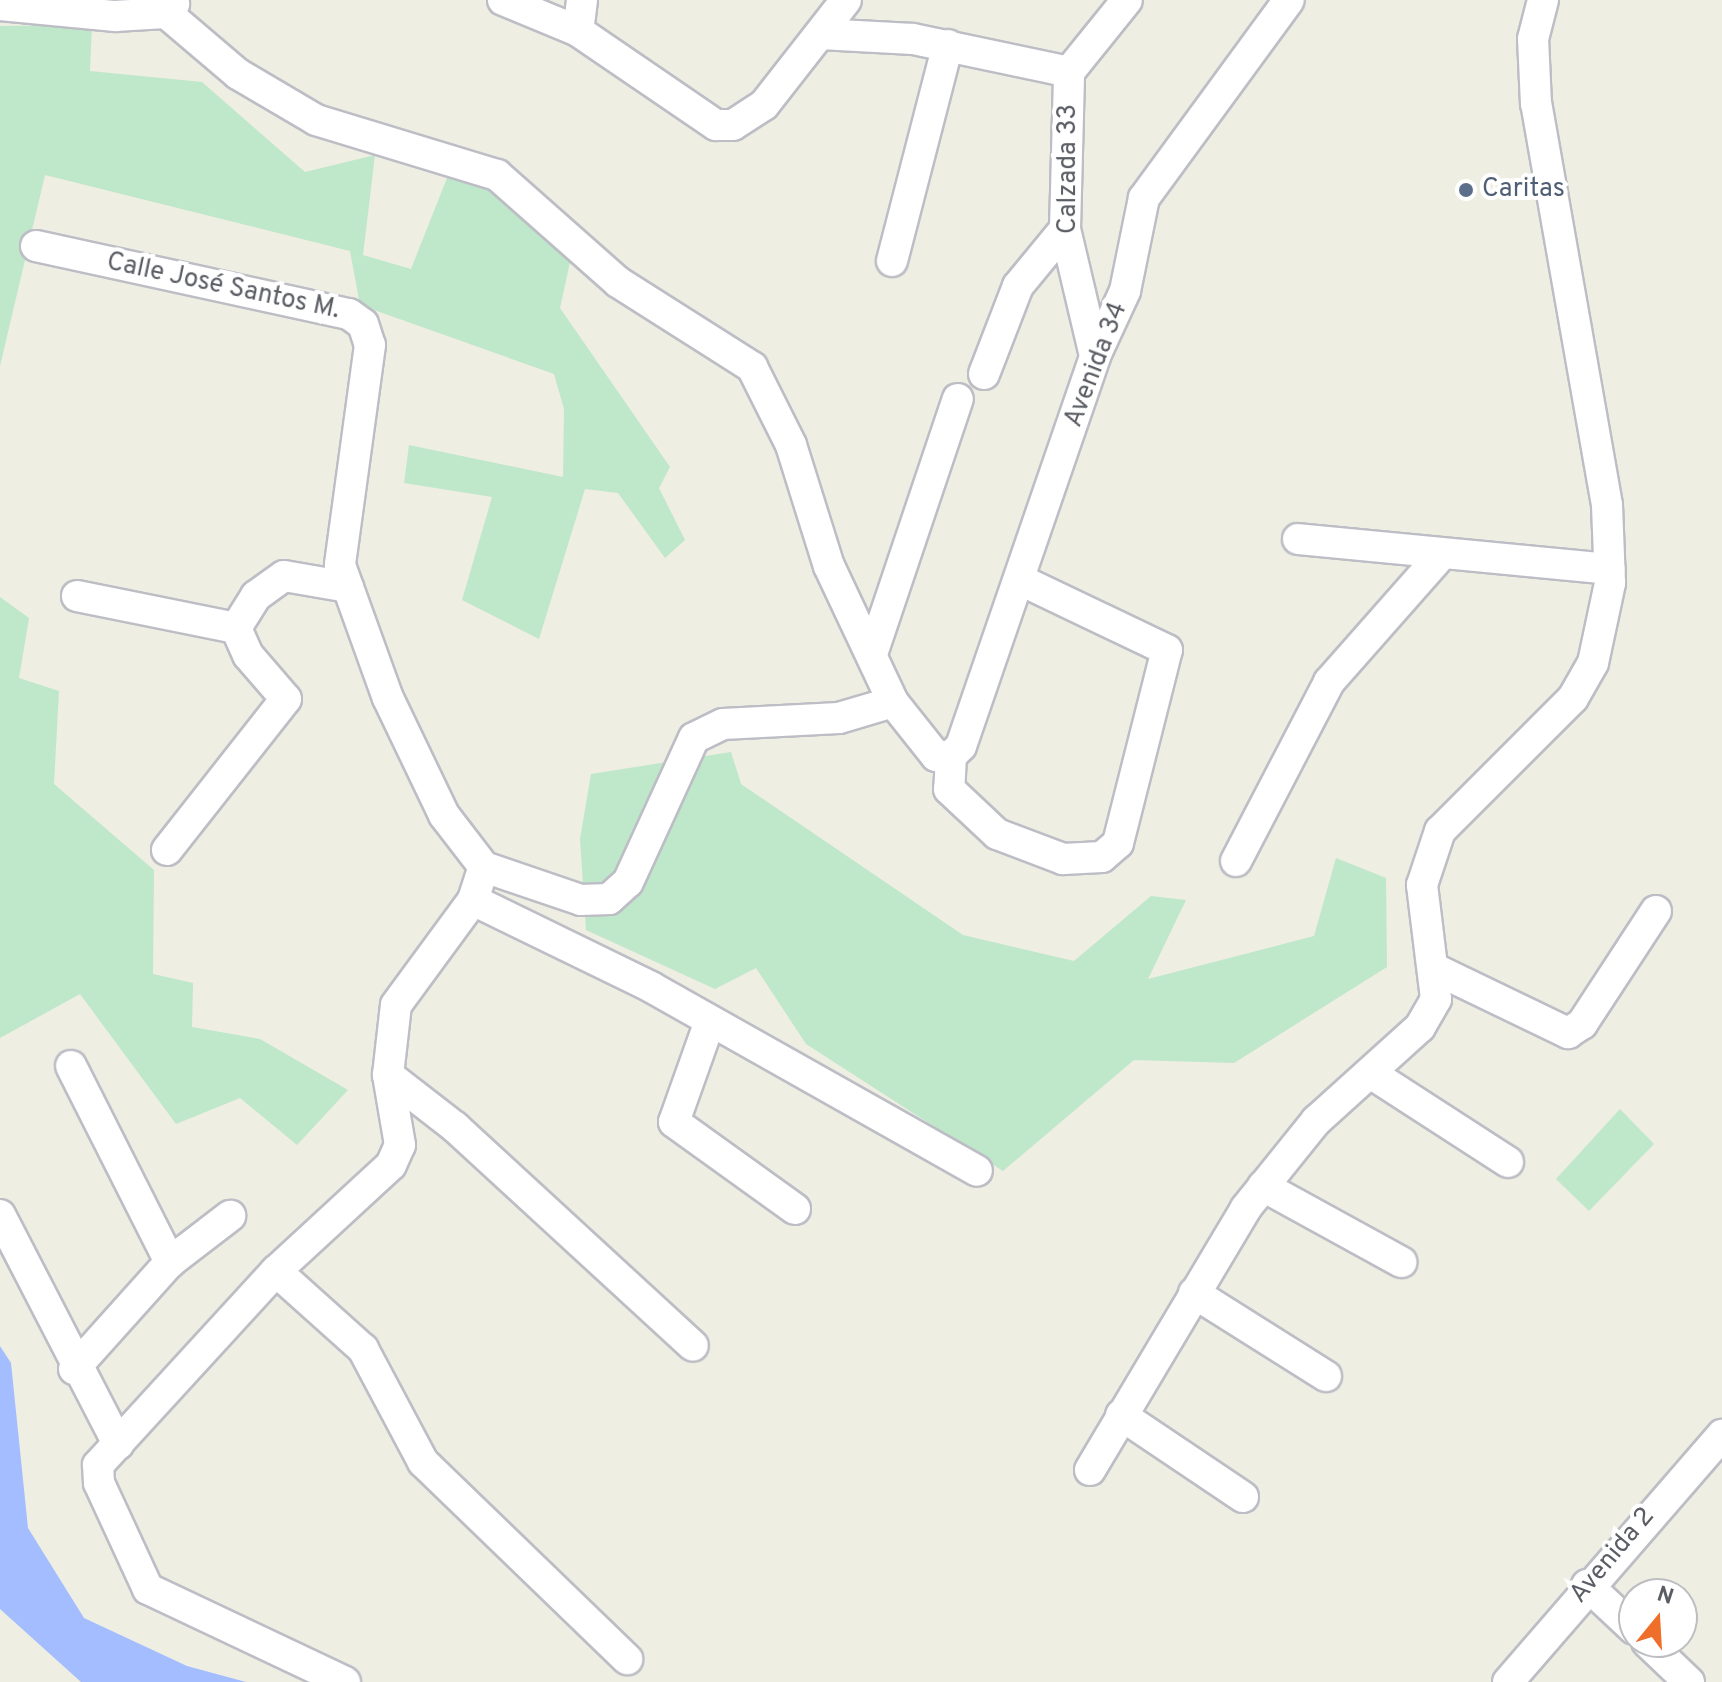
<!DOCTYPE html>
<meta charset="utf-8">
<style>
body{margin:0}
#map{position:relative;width:1722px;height:1682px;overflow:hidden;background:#eeeee3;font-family:Overpass,sans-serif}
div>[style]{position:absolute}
.green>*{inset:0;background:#bfe7ca}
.water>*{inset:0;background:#a3bdff}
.roads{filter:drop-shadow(2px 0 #bdbec5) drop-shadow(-2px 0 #bdbec5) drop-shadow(0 2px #bdbec5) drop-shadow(0 -2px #bdbec5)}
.minor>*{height:30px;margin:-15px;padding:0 15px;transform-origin:15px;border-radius:15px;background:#fff}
.dots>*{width:22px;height:22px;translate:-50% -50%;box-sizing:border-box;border:4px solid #fff;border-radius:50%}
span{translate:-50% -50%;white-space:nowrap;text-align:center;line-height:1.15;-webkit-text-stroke:8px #fff;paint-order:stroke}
.street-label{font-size:26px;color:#5b5d64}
.service-label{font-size:26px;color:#4e5e75}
.left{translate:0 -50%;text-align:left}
.north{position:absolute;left:1618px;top:1578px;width:80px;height:80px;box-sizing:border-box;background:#fff;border:2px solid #bdbec1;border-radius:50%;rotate:18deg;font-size:22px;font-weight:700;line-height:32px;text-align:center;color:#5b5d64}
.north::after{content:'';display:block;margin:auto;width:28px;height:36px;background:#ef6e29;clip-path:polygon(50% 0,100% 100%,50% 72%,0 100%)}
</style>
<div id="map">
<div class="green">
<div style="clip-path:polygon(92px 25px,90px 71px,202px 82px,305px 172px,375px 155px,363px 255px,411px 269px,447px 178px,482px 177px,570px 262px,560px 308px,670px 467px,659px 488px,685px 540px,665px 558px,618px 493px,585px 489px,539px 639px,462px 600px,492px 497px,404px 483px,409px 445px,563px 477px,564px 409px,554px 374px,360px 305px,350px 251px,45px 175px,0 366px,0 26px)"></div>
<div style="clip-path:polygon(0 597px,29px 618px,19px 678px,59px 691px,54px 784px,154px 870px,153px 974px,193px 983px,192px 1027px,260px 1039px,348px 1090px,297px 1145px,240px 1098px,176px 1124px,80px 994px,0 1038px)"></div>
<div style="clip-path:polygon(731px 752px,741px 784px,963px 935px,1074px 961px,1151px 896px,1186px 900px,1148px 979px,1314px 936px,1336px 858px,1386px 878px,1387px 967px,1234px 1063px,1134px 1060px,1003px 1171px,806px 1044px,756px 968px,715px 989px,586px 930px,580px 839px,591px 774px)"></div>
<div style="clip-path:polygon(1620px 1109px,1654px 1144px,1589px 1211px,1556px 1179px)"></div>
</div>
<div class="water">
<div style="clip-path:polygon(0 1346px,11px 1363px,28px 1528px,84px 1618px,187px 1666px,246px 1682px,81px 1682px,0 1609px)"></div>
</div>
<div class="roads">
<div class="minor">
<div style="left:151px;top:0;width:114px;rotate:40.4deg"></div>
<div style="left:238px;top:74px;width:91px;rotate:30.5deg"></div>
<div style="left:316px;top:120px;width:189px;rotate:16.9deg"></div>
<div style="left:497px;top:175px;width:162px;rotate:41.5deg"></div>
<div style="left:618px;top:282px;width:159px;rotate:32.4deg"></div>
<div style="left:752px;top:367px;width:87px;rotate:63.4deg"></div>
<div style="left:791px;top:445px;width:127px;rotate:72.6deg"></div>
<div style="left:829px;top:566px;width:150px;rotate:64.8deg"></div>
<div style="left:893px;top:702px;width:69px;rotate:51.5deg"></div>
<div style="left:936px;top:756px;width:15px"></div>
<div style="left:503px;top:0;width:81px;rotate:22.5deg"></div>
<div style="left:582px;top:0;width:31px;rotate:97deg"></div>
<div style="left:578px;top:31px;width:167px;rotate:34.3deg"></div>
<div style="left:716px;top:125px;width:17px"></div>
<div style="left:733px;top:125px;width:37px;rotate:-33deg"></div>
<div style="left:764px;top:105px;width:133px;rotate:-52deg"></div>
<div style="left:0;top:5px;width:116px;rotate:5.5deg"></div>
<div style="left:115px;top:16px;width:50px;rotate:-3.4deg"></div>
<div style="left:165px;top:13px;width:13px;rotate:-45deg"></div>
<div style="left:820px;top:34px;width:93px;rotate:3.1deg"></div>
<div style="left:913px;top:39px;width:159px;rotate:11.9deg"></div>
<div style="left:36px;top:246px;width:320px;rotate:12.3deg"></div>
<div style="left:349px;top:314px;width:17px;rotate:36deg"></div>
<div style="left:363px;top:324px;width:22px;rotate:72deg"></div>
<div style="left:370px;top:345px;width:222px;rotate:97.8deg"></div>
<div style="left:340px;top:565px;width:141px;rotate:70.2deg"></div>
<div style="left:388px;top:698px;width:130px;rotate:64.4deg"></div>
<div style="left:444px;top:815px;width:66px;rotate:52.4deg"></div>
<div style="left:484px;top:867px;width:102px;rotate:18.8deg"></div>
<div style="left:581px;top:900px;width:28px;rotate:-2deg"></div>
<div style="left:609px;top:899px;width:25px;rotate:-42deg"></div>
<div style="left:628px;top:882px;width:158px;rotate:-65.4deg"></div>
<div style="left:694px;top:738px;width:32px;rotate:-26deg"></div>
<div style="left:723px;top:724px;width:116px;rotate:-3deg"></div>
<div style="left:839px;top:718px;width:56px;rotate:-16.5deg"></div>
<div style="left:892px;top:261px;width:223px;rotate:-75.5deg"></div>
<div style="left:1095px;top:356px;width:130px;rotate:-103.3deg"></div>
<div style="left:1065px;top:229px;width:157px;rotate:-88.5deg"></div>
<div style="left:1069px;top:72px;width:92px;rotate:-51.1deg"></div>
<div style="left:984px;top:374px;width:94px;rotate:-68.9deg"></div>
<div style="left:1018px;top:286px;width:74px;rotate:-50.5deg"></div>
<div style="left:1298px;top:539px;width:313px;rotate:5.5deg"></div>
<div style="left:77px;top:596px;width:162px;rotate:11.4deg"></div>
<div style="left:236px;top:628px;width:38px;rotate:-58deg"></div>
<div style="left:256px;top:596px;width:34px;rotate:-36deg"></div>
<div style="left:284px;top:576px;width:65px;rotate:9.8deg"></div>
<div style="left:872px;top:654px;width:269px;rotate:-71.4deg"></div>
<div style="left:951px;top:756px;width:14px;rotate:-45deg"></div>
<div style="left:961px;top:746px;width:412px;rotate:-71deg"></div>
<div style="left:1095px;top:356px;width:72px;rotate:-65.2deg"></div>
<div style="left:1125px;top:291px;width:95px;rotate:-78.5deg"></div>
<div style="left:1144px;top:198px;width:245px;rotate:-53.8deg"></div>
<div style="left:951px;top:756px;width:33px;rotate:93deg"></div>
<div style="left:949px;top:789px;width:66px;rotate:43.2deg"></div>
<div style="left:997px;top:834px;width:71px;rotate:20.7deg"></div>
<div style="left:1063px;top:859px;width:39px;rotate:-3deg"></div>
<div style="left:1102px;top:857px;width:21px;rotate:-41deg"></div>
<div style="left:1118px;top:843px;width:199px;rotate:-75.8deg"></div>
<div style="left:1167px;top:650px;width:163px;rotate:-154.5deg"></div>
<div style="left:167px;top:850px;width:192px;rotate:-51.8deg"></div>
<div style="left:286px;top:699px;width:58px;rotate:-130.8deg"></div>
<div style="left:248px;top:655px;width:30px;rotate:-114deg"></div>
<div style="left:1236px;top:861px;width:202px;rotate:-62.5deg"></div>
<div style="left:1329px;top:682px;width:171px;rotate:-48.6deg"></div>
<div style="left:473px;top:900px;width:198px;rotate:26deg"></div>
<div style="left:651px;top:987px;width:374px;rotate:29.4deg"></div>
<div style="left:1435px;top:969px;width:148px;rotate:25.7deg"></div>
<div style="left:1568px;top:1033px;width:17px;rotate:-33deg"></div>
<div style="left:1582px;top:1024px;width:135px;rotate:-56.8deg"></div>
<div style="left:710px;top:1021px;width:107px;rotate:109.6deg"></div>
<div style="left:674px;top:1122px;width:149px;rotate:35.7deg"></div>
<div style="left:71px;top:1066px;width:220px;rotate:63.2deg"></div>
<div style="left:1372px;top:1074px;width:162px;rotate:32.9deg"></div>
<div style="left:388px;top:1075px;width:85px;rotate:37.8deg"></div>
<div style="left:455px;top:1127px;width:323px;rotate:42.6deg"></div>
<div style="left:1263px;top:1186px;width:158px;rotate:28.8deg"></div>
<div style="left:0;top:1215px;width:258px;rotate:62.7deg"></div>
<div style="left:276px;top:1271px;width:117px;rotate:41.9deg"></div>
<div style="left:363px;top:1349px;width:128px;rotate:62deg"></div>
<div style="left:423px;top:1462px;width:284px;rotate:44deg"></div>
<div style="left:1194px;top:1293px;width:156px;rotate:32.2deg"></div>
<div style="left:74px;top:1369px;width:144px;rotate:-48.1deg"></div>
<div style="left:170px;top:1262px;width:76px;rotate:-37.5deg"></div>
<div style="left:1121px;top:1415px;width:147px;rotate:33.9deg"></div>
<div style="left:1090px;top:1470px;width:305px;rotate:-59.2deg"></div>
<div style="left:1246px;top:1208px;width:112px;rotate:-51.2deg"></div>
<div style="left:1316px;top:1121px;width:140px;rotate:-42.1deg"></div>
<div style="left:1420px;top:1027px;width:32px;rotate:-60deg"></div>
<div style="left:1436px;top:999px;width:115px;rotate:-97deg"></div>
<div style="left:1422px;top:885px;width:57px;rotate:-71.6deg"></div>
<div style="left:1440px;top:831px;width:188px;rotate:-45deg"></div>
<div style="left:1573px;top:698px;width:40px;rotate:-60.3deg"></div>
<div style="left:1593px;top:663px;width:82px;rotate:-78deg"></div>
<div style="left:1610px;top:583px;width:78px;rotate:-92.2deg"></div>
<div style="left:1607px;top:505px;width:407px;rotate:-100deg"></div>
<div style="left:1536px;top:104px;width:65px;rotate:-92.6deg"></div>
<div style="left:1533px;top:39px;width:40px;rotate:-75.6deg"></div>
<div style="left:1587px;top:1585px;width:64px;rotate:43.1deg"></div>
<div style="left:1647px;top:1642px;width:58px;rotate:43.6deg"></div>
<div style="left:345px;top:1682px;width:218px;rotate:-154.7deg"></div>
<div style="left:148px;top:1589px;width:117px;rotate:-114.8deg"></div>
<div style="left:99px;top:1483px;width:18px;rotate:-93deg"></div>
<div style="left:98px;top:1465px;width:263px;rotate:-47.5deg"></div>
<div style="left:276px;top:1271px;width:156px;rotate:-42.7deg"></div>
<div style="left:391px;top:1165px;width:22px;rotate:-66deg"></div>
<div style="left:400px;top:1145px;width:71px;rotate:-99.7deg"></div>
<div style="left:388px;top:1075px;width:70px;rotate:-83.5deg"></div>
<div style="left:396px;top:1005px;width:130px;rotate:-53.7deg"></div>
<div style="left:473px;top:900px;width:35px;rotate:-72deg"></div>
<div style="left:1508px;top:1682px;width:327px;rotate:-49.1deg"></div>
</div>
</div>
<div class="dots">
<div style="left:1466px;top:190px;background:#5c6f8a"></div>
</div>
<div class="street-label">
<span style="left:1069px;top:169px;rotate:-90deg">Calzada 33</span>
<span style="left:223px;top:287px;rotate:12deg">Calle José Santos M.</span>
<span style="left:1097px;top:365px;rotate:-69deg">Avenida 34</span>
<span style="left:1613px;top:1556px;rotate:-50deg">Avenida 2</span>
</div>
<div class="service-label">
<span class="left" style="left:1482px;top:190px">Caritas</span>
</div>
<div class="north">N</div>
</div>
